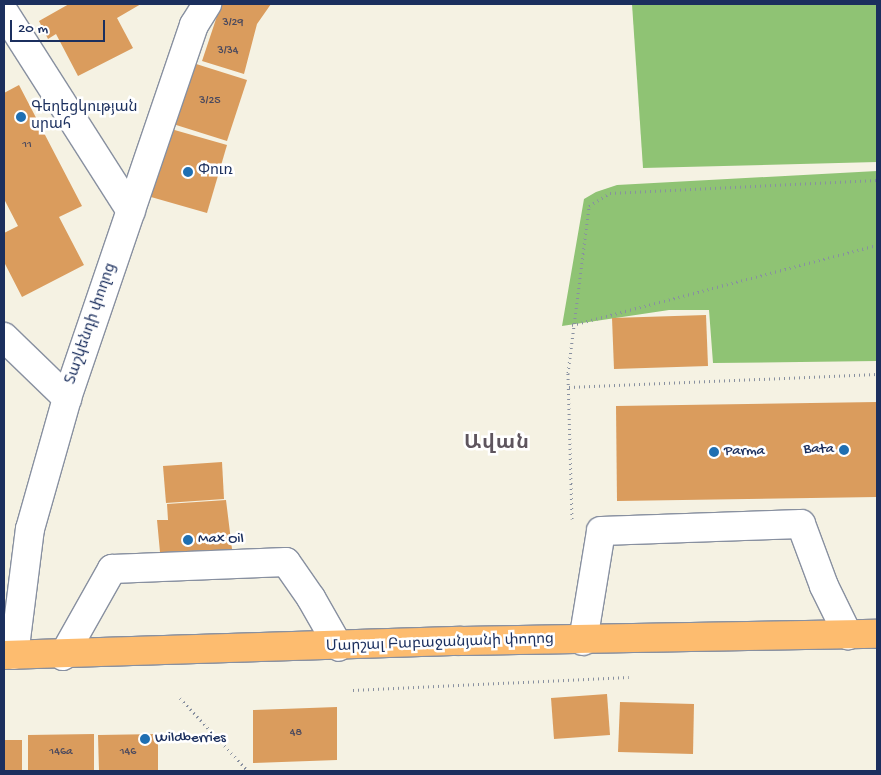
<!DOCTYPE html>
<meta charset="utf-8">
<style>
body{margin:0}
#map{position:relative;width:881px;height:775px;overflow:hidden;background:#f5f2e3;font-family:"Gochi Hand","Noto Sans Armenian",sans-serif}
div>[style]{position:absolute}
.green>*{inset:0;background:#8fc374}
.building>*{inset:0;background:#da9c5d}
.path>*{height:3px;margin-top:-1.5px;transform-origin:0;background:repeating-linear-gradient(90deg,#8890a0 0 1px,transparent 0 5px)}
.roads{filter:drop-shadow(1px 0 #8890a0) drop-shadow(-1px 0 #8890a0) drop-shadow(0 1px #8890a0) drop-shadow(0 -1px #8890a0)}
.minor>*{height:28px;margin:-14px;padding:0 14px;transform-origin:14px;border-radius:14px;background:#fff}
.major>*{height:28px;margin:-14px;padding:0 14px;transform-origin:14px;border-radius:14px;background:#fdbc6f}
.dots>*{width:14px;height:14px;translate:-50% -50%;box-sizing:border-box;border:2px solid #fff;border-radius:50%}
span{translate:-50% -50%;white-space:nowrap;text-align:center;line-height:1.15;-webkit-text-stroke:5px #fff;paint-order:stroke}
.number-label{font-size:12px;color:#4b4a5e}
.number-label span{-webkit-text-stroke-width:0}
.poi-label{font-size:15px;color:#1b2f5e}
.left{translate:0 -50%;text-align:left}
.right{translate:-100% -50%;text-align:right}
.street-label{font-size:15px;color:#1b2f5e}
.district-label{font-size:20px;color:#5e555e;font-weight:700;letter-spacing:1px}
.frame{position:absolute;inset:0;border:5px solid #1b2f5e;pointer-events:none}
.scale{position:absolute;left:10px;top:20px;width:95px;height:22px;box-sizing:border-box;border:2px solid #1b2f5e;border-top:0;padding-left:6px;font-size:15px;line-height:18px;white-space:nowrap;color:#1b2f5e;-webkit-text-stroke:4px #fff;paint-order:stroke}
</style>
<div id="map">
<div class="green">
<div style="clip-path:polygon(632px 4px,877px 4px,877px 162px,643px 168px)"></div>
<div style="clip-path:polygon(877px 171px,877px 361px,713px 363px,709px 310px,669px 310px,562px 326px,584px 199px,596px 192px,617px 185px)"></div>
</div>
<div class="building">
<div style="clip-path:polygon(69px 4px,141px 4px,117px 18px,133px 48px,78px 76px,56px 34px,48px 39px,39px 21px)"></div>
<div style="clip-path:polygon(221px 4px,271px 4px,257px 24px,244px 74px,202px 61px)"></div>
<div style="clip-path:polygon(193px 63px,247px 80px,227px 141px,173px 124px)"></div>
<div style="clip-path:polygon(19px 85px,82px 206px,59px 217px,84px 265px,22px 297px,4px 262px,4px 233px,18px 226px,4px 199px,4px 93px)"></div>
<div style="clip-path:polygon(171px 129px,227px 145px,207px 213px,151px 197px)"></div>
<div style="clip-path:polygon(706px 315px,708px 366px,614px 369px,612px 318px)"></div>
<div style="clip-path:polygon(877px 402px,877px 497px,617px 501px,616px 406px)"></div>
<div style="clip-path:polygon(222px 462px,224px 499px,166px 503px,163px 466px)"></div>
<div style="clip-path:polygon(226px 500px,233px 557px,161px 563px,157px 520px,168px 520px,167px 504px)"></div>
<div style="clip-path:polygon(607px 694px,610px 735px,554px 739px,551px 698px)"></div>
<div style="clip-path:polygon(620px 702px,694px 704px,693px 754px,618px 752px)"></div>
<div style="clip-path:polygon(337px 707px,337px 760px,253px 763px,253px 710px)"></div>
<div style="clip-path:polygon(94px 734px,94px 771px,28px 771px,28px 735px)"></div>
<div style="clip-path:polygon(158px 734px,158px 771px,99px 771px,98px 735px)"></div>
<div style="clip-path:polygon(4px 740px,22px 740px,22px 771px,4px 771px)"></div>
</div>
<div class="path">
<div style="left:572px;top:325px;width:315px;rotate:-14.7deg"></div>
<div style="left:569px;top:387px;width:308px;rotate:-2.4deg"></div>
<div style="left:572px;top:519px;width:146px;rotate:-91.6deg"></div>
<div style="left:568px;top:373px;width:168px;rotate:-82.8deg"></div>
<div style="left:589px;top:206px;width:25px;rotate:-32deg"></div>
<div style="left:610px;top:193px;width:267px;rotate:-2.8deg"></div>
<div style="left:353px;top:690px;width:276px;rotate:-2.7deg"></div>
<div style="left:180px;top:698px;width:100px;rotate:47deg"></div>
</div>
<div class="roads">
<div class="minor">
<div style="left:4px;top:12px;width:236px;rotate:57.5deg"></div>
<div style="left:4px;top:337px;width:88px;rotate:44.1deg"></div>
<div style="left:583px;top:641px;width:111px;rotate:-80.7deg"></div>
<div style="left:601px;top:531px;width:200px;rotate:-2deg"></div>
<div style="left:801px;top:524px;width:66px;rotate:69.6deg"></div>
<div style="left:824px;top:586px;width:55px;rotate:63.9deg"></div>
<div style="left:14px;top:655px;width:127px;rotate:-82.8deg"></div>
<div style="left:30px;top:529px;width:136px;rotate:-74.2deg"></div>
<div style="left:67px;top:398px;width:394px;rotate:-71.2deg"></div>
<div style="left:194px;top:25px;width:25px;rotate:-58deg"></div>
<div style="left:63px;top:656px;width:100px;rotate:-60.6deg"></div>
<div style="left:112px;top:569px;width:174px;rotate:-2.3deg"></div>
<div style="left:286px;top:562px;width:44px;rotate:55.2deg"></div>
<div style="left:311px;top:598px;width:56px;rotate:60.3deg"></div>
</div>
<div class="major">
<div style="left:4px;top:655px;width:457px;rotate:-1.8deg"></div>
<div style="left:461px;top:641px;width:416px;rotate:-1deg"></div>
</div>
</div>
<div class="dots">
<div style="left:21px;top:117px;background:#1f6fb2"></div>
<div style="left:188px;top:172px;background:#1f6fb2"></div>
<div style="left:844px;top:450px;background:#1f6fb2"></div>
<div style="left:714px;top:452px;background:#1f6fb2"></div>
<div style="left:188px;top:540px;background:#1f6fb2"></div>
<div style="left:145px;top:739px;background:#1f6fb2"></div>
</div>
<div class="number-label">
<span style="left:233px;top:24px">3/29</span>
<span style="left:228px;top:52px">3/34</span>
<span style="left:210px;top:102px">3/25</span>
<span style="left:27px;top:146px">11</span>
<span style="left:296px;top:734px">48</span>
<span style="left:61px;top:753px">146a</span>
<span style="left:128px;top:753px">146</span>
</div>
<div class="poi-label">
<span class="left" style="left:31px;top:117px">Գեղեցկության<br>սրահ</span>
<span class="left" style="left:198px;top:172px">Փուռ</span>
<span class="right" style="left:834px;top:450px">Bata</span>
<span class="left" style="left:724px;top:452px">Parma</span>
<span class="left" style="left:198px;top:540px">Max Oil</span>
<span class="left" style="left:155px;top:739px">Wildberries</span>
</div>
<div class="street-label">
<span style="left:92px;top:324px;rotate:-71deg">Տաշկենդի փողոց</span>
<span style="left:440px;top:644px;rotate:-2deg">Մարշալ Բաբաջանյանի փողոց</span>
</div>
<div class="district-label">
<span style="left:497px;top:444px">Ավան</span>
</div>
<div class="frame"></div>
<div class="scale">20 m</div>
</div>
